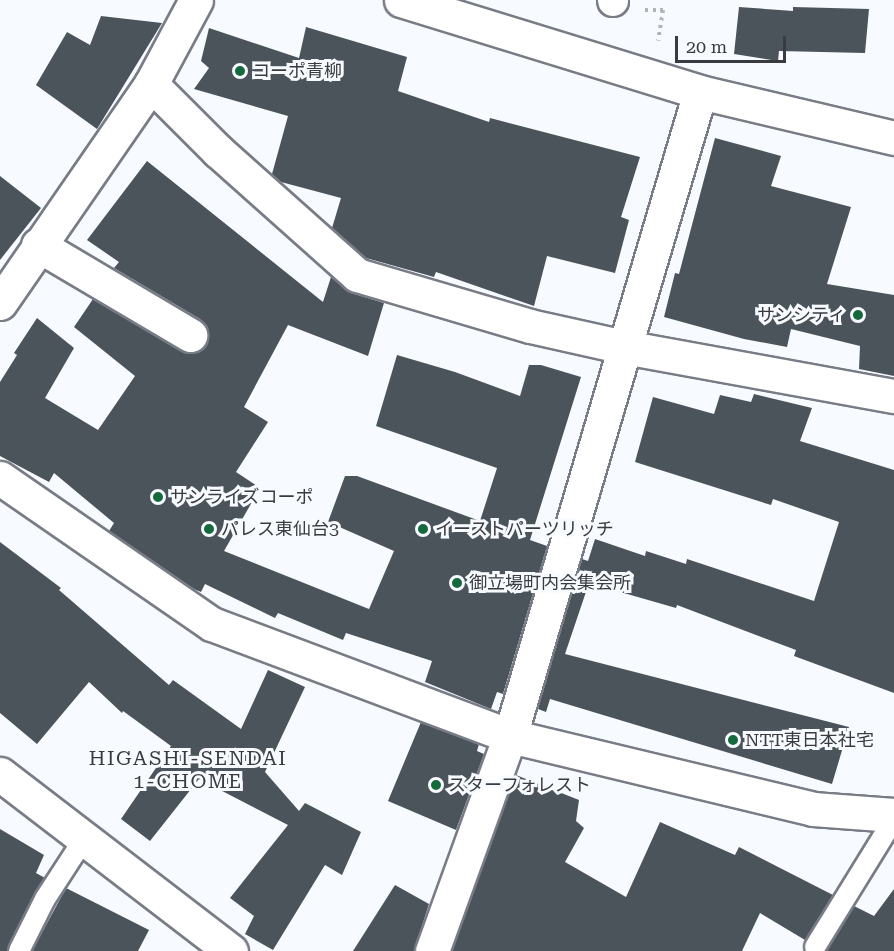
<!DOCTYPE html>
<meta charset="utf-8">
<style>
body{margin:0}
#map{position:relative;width:894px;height:951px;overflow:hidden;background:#f7fafe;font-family:"Roboto Serif","Noto Sans JP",serif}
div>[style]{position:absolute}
.building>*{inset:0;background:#4c545b}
.path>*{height:4px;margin-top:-2px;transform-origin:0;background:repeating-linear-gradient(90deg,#b2b4b8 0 3px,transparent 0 7.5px)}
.roads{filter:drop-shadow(2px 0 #787c86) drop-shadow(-2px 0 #787c86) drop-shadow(0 2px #787c86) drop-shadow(0 -2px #787c86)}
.service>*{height:20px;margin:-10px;padding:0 10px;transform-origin:10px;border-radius:10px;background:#fff}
.pedestrian>*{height:30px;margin:-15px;padding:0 15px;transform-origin:15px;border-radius:15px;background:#fff}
.minor>*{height:33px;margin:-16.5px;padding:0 16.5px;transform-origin:16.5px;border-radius:16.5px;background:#fff}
.tertiary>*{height:33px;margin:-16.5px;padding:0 16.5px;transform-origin:16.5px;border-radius:16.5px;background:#fff}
.dots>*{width:16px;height:16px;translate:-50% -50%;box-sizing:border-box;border:3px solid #f7fafe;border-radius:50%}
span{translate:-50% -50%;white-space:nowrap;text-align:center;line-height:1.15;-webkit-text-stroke:6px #f7fafe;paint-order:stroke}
.poi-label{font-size:18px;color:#393b3f}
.left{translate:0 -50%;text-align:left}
.right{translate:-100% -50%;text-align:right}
.neighbourhood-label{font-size:20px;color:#393b3f;letter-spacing:1.5px}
.scale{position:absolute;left:675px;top:36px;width:111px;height:27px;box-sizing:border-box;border:3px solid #393b3f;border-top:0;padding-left:8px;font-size:18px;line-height:21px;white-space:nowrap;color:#393b3f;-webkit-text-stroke:4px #f7fafe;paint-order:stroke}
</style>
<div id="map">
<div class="building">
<div style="clip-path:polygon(739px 7px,793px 11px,793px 7px,869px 9px,865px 53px,779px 51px,778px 61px,734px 54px)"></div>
<div style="clip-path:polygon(101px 16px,162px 23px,97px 129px,36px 85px,67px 32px,90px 45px)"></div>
<div style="clip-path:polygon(306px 27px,407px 57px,398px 91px,489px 122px,490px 118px,640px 157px,621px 217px,629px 220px,615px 273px,547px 256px,534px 306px,436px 272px,434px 277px,366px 258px,332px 228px,341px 198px,281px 182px,272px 174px,288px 116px,194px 89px,209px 68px,201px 61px,209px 28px,299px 58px)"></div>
<div style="clip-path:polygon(715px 138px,781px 156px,771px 186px,851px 207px,827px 284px,894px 295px,894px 376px,859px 369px,860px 346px,791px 329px,787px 347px,744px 339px,664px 317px,675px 273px,679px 274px)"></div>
<div style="clip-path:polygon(147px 161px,323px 302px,331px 277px,351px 293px,384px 303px,368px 356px,288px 325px,244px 407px,268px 422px,236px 472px,260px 488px,224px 551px,369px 609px,394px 551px,328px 522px,345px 476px,357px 476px,480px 521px,497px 468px,376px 426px,397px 355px,455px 372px,520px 396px,529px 365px,541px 365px,581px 377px,530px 540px,547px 546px,503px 694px,497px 692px,491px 709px,425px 682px,432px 661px,346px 633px,343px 640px,278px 613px,275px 618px,205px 584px,201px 592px,194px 589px,109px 531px,114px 523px,54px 473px,49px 482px,0 456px,0 382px,17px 355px,14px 353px,37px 318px,74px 348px,45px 398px,98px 430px,135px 376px,74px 327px,93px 299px,181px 351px,190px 354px,199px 352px,206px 344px,209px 335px,207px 326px,200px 319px,114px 268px,119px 262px,87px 240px)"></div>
<div style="clip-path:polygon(0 176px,41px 208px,0 260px)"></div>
<div style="clip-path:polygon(754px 394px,812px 408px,800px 441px,894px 470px,894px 693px,794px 656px,796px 650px,677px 605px,676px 608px,589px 583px,565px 654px,849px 727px,832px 784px,550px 699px,546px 712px,538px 709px,582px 559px,588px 561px,595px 539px,645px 556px,646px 551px,686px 564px,687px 559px,814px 601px,839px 522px,773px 499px,771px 505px,635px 462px,653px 397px,714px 414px,720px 395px,751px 402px)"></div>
<div style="clip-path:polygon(0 542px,61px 588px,59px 590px,169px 685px,173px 680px,241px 729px,268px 670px,305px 687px,265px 772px,299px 811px,305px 803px,361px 832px,342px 875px,325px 865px,273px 950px,245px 934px,254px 916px,230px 898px,288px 825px,199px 779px,150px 841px,121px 819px,171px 746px,123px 711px,122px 713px,89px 682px,37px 744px,0 713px)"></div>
<div style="clip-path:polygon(421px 722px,479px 744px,477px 751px,484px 754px,456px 830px,388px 801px)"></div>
<div style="clip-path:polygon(516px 775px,579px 800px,576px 821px,584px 828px,565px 862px,626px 897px,660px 822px,735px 855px,739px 847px,833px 895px,805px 940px,760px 913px,742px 951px,452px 951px)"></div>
<div style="clip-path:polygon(0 829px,44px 855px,36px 873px,45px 878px,7px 951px,0 951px)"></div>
<div style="clip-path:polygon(395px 885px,429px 904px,414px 951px,353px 951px)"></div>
<div style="clip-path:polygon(66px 888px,149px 930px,138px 951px,32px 951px)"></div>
<div style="clip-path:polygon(894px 889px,894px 951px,827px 951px,854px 906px,874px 916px)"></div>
</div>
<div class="path">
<div style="left:645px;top:10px;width:18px"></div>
<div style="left:663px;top:10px;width:31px;rotate:99deg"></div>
</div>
<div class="roads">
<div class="service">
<div style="left:815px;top:947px;width:150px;rotate:-58.3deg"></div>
<div style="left:19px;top:951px;width:58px;rotate:-63.4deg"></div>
<div style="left:45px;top:899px;width:72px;rotate:-57deg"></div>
</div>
<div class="pedestrian">
<div style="left:613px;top:0;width:1px;rotate:90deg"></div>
</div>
<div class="minor">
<div style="left:151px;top:84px;width:95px;rotate:45deg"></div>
<div style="left:218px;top:151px;width:186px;rotate:41.7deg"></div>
<div style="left:357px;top:275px;width:180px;rotate:16.4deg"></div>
<div style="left:530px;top:326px;width:96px;rotate:12.6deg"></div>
<div style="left:624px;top:347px;width:274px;rotate:10.3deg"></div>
<div style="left:38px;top:245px;width:177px;rotate:30.6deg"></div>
<div style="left:0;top:303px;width:266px;rotate:-55.4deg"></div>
<div style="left:151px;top:84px;width:95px;rotate:-61.8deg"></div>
<div style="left:0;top:478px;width:257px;rotate:34.6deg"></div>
<div style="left:212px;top:624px;width:318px;rotate:20.6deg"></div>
<div style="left:510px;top:736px;width:312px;rotate:13.5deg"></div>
<div style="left:813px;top:809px;width:81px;rotate:4.2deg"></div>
<div style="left:0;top:774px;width:291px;rotate:37.5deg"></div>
<div style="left:432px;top:951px;width:229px;rotate:-70.1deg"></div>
<div style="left:510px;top:736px;width:671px;rotate:-73.56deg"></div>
</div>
<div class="tertiary">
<div style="left:401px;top:0;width:313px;rotate:17.1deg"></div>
<div style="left:700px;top:92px;width:199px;rotate:13.3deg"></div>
</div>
</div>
<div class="dots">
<div style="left:240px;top:71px;background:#156a3c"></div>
<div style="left:858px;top:315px;background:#156a3c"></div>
<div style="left:158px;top:497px;background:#156a3c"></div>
<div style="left:209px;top:529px;background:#156a3c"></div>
<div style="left:423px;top:529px;background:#156a3c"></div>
<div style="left:457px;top:583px;background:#156a3c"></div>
<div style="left:733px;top:740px;background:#156a3c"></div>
<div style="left:436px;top:785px;background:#156a3c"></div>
</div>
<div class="poi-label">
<span class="left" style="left:252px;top:71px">コーポ青柳</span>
<span class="right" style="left:846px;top:315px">サンシティ</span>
<span class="left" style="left:170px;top:497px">サンライズコーポ</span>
<span class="left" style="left:221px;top:529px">パレス東仙台3</span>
<span class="left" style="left:435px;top:529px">イーストパーツリッチ</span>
<span class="left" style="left:469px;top:583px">御立場町内会集会所</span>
<span class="left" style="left:745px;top:740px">NTT東日本社宅</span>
<span class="left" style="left:448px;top:785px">スターフォレスト</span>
</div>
<div class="neighbourhood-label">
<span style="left:188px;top:770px">HIGASHI-SENDAI<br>1-CHOME</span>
</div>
<div class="scale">20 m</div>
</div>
